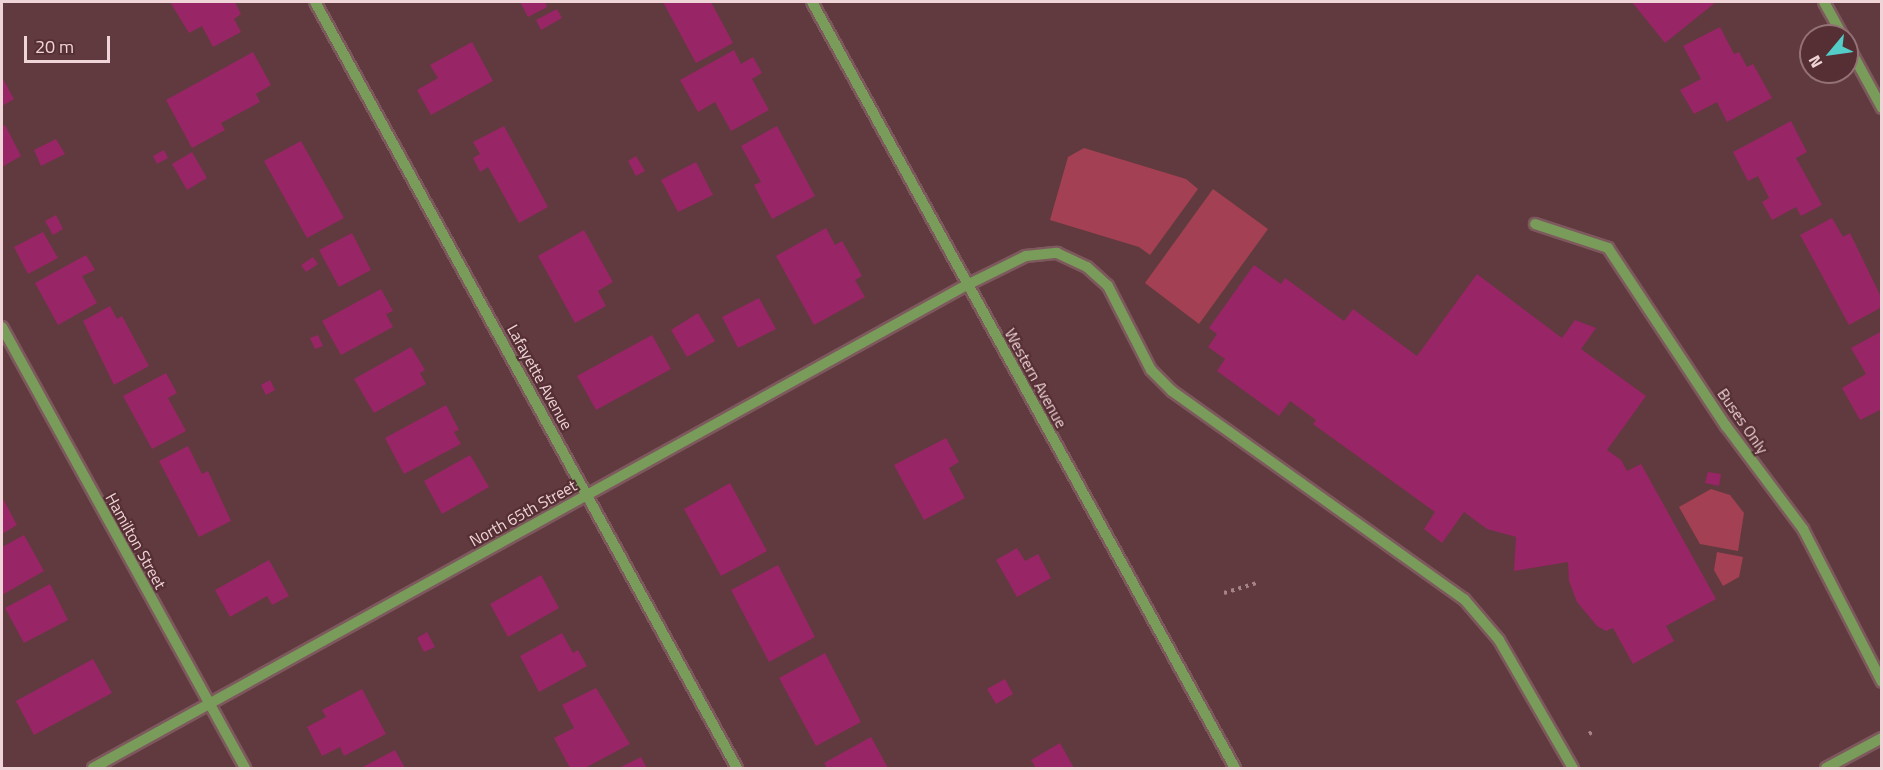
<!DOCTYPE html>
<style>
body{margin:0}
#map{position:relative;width:1883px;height:770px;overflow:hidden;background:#613a3f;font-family:"Titillium Web",sans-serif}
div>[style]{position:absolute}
.green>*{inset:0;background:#a44053}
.building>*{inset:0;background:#982565}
.path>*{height:4px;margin-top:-2px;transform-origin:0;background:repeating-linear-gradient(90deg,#a48487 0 3px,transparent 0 7.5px)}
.roads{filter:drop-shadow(2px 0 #7d595d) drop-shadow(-2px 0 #7d595d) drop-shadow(0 2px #7d595d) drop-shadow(0 -2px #7d595d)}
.minor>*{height:10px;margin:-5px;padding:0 5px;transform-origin:5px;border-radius:5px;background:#799c5a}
span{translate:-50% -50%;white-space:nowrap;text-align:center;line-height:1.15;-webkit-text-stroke:4.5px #562f35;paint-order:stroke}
.street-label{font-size:16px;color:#efd5d7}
.frame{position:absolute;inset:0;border:3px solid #efd5d7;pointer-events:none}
.north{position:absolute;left:1799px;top:24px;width:60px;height:60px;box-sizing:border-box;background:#562f35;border:2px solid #937176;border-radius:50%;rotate:241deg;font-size:16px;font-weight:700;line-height:24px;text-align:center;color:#efd5d7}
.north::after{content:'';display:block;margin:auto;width:21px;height:27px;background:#54cdc8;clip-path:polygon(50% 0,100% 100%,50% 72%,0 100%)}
.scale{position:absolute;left:24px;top:36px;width:86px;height:27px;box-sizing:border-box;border:3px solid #efd5d7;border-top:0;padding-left:8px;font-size:18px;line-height:21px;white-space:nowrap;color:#efd5d7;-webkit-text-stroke:4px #562f35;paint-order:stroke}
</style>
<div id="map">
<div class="green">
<div style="clip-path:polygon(1084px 148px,1186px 179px,1198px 189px,1150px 255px,1139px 247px,1050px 220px,1068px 157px)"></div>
<div style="clip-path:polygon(1213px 189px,1268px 229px,1199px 324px,1145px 283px)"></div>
<div style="clip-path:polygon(1711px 489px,1730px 495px,1744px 513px,1738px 551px,1700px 544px,1679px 507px)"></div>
<div style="clip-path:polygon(1717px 552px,1743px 557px,1739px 577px,1723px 586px,1714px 570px)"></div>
</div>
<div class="building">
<div style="clip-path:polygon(170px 2px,235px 2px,241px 14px,234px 19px,241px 32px,213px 47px,202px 26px,189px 33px)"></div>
<div style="clip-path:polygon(520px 2px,545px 2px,547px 7px,528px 17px)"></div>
<div style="clip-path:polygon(663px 2px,711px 2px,733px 43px,696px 63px)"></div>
<div style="clip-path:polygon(1632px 2px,1716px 2px,1665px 43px)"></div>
<div style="clip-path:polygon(557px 9px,562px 18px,541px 30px,536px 20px)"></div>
<div style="clip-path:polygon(1720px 27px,1734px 54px,1739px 52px,1747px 67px,1753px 64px,1772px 98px,1727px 122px,1717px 102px,1694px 114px,1680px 90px,1701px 79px,1683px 46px)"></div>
<div style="clip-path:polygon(472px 42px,493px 81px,431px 115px,417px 90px,438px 78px,430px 65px)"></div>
<div style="clip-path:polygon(734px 50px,741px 64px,753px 57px,762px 73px,752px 79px,769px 110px,731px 131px,715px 102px,698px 112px,680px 80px)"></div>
<div style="clip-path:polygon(253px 52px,271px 85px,256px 94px,260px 102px,221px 123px,225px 130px,192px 148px,166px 100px)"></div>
<div style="clip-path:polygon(2px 77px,14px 99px,2px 106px)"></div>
<div style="clip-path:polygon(1791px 121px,1807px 152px,1796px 158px,1822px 205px,1801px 216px,1796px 207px,1772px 220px,1762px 202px,1769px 198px,1758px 176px,1748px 181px,1733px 152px)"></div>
<div style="clip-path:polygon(5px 125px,21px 156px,2px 167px,2px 127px)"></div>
<div style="clip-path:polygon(504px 126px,548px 207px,519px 223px,488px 167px,480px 172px,473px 158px,480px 154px,473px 142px)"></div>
<div style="clip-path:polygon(777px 126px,815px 196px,772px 219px,754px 185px,761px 182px,741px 146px)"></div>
<div style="clip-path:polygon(56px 139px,65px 154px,41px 166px,34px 150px)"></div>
<div style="clip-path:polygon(301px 141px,344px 218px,307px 238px,264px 161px)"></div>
<div style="clip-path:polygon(164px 150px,168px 158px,157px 164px,153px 156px)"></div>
<div style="clip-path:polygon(192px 152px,207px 178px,187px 190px,172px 164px)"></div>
<div style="clip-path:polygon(636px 156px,645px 171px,636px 176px,628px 161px)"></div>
<div style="clip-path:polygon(696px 162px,713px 195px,678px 212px,661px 180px)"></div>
<div style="clip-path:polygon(56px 215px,63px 229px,53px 235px,45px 221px)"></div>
<div style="clip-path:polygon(1832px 218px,1843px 237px,1850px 233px,1882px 299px,1882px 307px,1849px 325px,1800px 235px)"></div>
<div style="clip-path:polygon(826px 228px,835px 245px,842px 241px,862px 276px,855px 280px,865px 297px,814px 325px,776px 256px)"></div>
<div style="clip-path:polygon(584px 230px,613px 282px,598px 291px,606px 306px,575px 323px,538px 256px)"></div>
<div style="clip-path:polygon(43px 232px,58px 258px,28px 274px,14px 247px)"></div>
<div style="clip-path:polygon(352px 233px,371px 270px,339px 287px,319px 250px)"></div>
<div style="clip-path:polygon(86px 255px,95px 270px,82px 276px,97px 303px,58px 325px,35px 283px)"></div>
<div style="clip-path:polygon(313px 257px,318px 264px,306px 272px,301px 265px)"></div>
<div style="clip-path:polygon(1254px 265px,1281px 284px,1285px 278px,1344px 321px,1353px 309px,1417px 356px,1477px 274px,1562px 338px,1575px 320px,1596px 328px,1581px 349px,1646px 396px,1607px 450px,1621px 460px,1627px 471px,1641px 464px,1716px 599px,1666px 626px,1674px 641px,1633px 664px,1613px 628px,1606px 631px,1597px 626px,1577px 602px,1569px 581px,1568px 562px,1514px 571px,1516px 537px,1487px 529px,1464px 512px,1442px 543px,1424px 529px,1435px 512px,1313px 424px,1316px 420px,1290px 401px,1279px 416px,1217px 371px,1225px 359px,1208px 347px,1217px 334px,1209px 328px)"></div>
<div style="clip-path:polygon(381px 289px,393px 311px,386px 314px,393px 327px,341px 355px,322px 321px)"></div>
<div style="clip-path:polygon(759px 298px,776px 329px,738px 348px,722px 317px)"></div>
<div style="clip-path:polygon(110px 306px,117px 319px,122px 316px,149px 366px,114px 385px,83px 321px)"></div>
<div style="clip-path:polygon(698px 313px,715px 341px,687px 357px,671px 330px)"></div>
<div style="clip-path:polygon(1882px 331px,1882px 409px,1860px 420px,1842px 388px,1866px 374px,1851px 348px)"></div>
<div style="clip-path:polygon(318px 335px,323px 346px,315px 349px,310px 338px)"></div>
<div style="clip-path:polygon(652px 335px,671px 369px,596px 410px,577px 376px)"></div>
<div style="clip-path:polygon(411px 347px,425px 370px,420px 373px,426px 384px,374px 413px,354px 379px)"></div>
<div style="clip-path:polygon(166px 373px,177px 393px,168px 398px,186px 431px,152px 449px,123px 396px)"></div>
<div style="clip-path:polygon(270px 380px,275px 390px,266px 395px,261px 385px)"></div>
<div style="clip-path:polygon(446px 405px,459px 430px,454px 432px,461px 444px,404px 474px,385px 438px)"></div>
<div style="clip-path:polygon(946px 438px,959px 462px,949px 468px,965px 498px,924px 520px,894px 465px)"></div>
<div style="clip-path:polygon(188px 446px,202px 474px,208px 471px,231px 521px,199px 537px,159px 461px)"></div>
<div style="clip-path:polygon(470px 455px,489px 487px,442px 514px,424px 481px)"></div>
<div style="clip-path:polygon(1708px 472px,1721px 474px,1719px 486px,1705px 483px)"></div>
<div style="clip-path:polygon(730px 483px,767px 551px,721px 576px,684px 509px)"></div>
<div style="clip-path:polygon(2px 497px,17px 525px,2px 534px)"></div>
<div style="clip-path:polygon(24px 535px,44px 571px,2px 595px,2px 547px)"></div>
<div style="clip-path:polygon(1017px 548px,1025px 561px,1038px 554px,1051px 578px,1017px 597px,996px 560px)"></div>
<div style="clip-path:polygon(269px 560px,289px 596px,272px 605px,267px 596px,230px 617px,215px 590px)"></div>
<div style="clip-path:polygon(778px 565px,815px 637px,769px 662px,731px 590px)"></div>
<div style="clip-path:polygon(541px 575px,559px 608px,508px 637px,490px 604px)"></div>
<div style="clip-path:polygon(50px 584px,68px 620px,24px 643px,5px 608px)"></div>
<div style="clip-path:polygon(427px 632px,435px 647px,424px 652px,417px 638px)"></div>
<div style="clip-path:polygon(562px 633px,573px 653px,578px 650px,587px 666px,539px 692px,520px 656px)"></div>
<div style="clip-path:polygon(825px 653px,861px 722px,816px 746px,779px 678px)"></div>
<div style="clip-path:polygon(93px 659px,112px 693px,34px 735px,16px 701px)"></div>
<div style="clip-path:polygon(1005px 679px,1013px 694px,996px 704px,987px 689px)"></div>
<div style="clip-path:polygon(596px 688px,630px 744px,585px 768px,570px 768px,554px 738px,574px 728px,562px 705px)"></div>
<div style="clip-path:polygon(362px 689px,386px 734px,344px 756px,340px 747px,322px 756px,307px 727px,326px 717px,322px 710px)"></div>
<div style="clip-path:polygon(871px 737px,888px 768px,827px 768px,824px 763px)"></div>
<div style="clip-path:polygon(1060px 743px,1074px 768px,1036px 768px,1031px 760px)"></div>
<div style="clip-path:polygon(395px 750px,405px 768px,361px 768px)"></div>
<div style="clip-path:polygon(641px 757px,647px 768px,619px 768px)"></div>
</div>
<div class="path">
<div style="left:1224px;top:593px;width:37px;rotate:-17deg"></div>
<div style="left:1589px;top:734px;width:4px;rotate:-34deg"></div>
</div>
<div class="roads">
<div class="minor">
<div style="left:315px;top:2px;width:875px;rotate:61.15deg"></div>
<div style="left:812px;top:2px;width:875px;rotate:61.09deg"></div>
<div style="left:1824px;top:2px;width:39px;rotate:61deg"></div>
<div style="left:1847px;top:44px;width:73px;rotate:61.3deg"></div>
<div style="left:1535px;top:224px;width:77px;rotate:18.2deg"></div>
<div style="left:1608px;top:248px;width:214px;rotate:56.5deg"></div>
<div style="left:1726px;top:426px;width:129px;rotate:53.2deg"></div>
<div style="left:1803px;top:529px;width:172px;rotate:62.7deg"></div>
<div style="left:2px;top:327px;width:504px;rotate:61.14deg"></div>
<div style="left:93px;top:768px;width:999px;rotate:-28.93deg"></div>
<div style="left:967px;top:285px;width:66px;rotate:-26.2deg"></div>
<div style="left:1026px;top:256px;width:31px;rotate:-6deg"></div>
<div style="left:1057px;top:253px;width:33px;rotate:25deg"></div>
<div style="left:1087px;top:267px;width:28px;rotate:42deg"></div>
<div style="left:1108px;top:286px;width:94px;rotate:62.9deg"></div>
<div style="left:1151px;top:370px;width:30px;rotate:45deg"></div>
<div style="left:1172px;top:391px;width:359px;rotate:35.5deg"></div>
<div style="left:1464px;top:599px;width:54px;rotate:49.5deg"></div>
<div style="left:1499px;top:640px;width:148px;rotate:60deg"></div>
<div style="left:1826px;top:768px;width:64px;rotate:-28.2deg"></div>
</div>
</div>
<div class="street-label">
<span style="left:540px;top:377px;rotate:61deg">Lafayette Avenue</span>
<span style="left:1036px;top:378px;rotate:61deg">Western Avenue</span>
<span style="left:1743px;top:421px;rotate:55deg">Buses Only</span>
<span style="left:523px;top:513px;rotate:-29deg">North 65th Street</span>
<span style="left:136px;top:541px;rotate:61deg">Hamilton Street</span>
</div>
<div class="frame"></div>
<div class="north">N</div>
<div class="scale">20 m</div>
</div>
